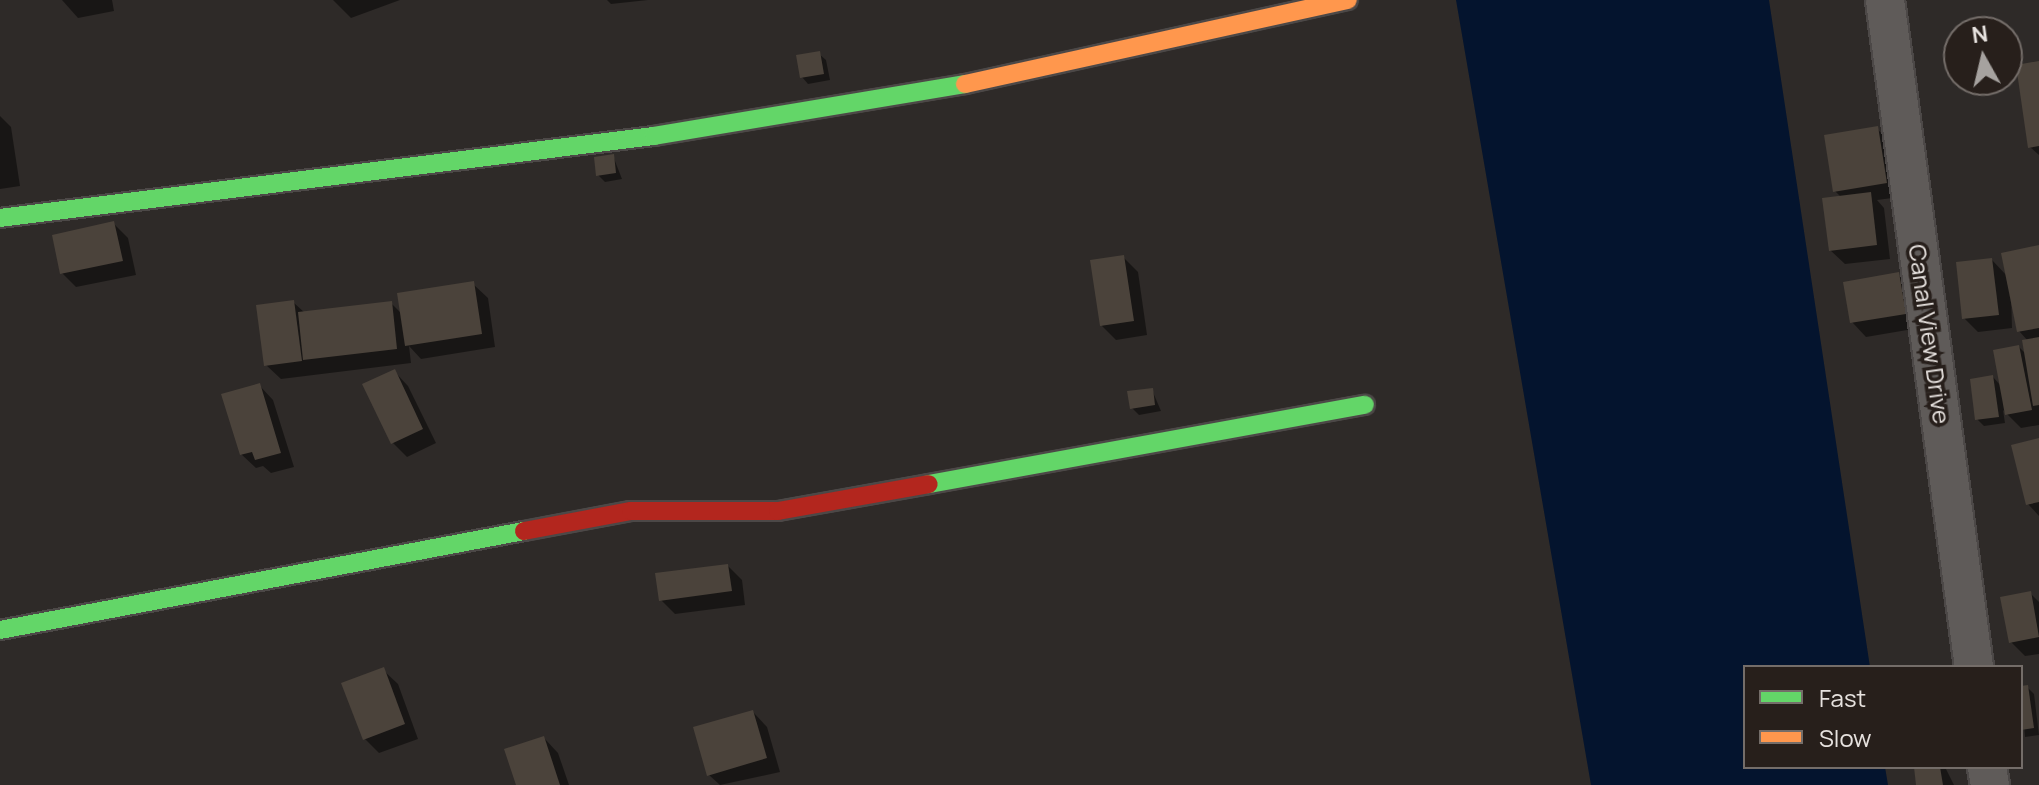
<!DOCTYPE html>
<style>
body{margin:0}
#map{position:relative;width:2039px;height:785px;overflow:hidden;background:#2e2a28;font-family:Manrope,sans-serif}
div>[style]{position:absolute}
.water>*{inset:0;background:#04142e}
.shadow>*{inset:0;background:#0007}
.building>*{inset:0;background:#4b433b}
.roads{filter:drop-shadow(2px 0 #4c4847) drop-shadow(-2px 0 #4c4847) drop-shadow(0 2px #4c4847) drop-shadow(0 -2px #4c4847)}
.street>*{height:38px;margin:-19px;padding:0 19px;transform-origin:19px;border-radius:19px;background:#5f5b59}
.fast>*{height:18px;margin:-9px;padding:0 9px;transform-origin:9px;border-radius:9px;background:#63d668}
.slow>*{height:18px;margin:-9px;padding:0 9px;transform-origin:9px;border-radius:9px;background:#ff974d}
.jam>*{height:18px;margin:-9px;padding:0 9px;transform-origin:9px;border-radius:9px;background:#b3261e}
span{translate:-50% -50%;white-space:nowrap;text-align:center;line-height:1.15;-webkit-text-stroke:7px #271f1b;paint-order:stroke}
.street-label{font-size:24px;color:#e7e2df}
.legend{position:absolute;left:1743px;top:665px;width:280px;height:104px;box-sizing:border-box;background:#271f1b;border:2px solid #746d69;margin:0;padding:10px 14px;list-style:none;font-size:24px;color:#e7e2df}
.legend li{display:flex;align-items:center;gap:16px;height:40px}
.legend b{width:40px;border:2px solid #746d69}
.north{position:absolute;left:1943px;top:16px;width:80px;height:80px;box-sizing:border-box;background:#271f1b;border:2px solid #746d69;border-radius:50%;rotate:352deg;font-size:22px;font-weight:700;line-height:32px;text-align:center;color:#e7e2df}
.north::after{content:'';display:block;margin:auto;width:28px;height:36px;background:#a6a29f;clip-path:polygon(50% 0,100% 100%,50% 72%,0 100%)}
</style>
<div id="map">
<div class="water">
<div style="clip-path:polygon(1456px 0,1769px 0,1870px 667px,1745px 667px,1745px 767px,1885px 767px,1888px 785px,1591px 785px)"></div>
</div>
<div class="shadow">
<div style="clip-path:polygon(62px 0,112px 0,114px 11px,78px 18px)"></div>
<div style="clip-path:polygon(333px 0,400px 0,351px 18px)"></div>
<div style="clip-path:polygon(607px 0,648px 0,611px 4px)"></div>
<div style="clip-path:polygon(819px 54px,826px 60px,830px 80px,808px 84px,802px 77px)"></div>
<div style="clip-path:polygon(2039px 63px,2039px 155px,2030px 147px)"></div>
<div style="clip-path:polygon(0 116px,11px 127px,20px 186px,0 189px)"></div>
<div style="clip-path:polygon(1877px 129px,1892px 143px,1900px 197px,1877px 200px,1884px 208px,1890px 259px,1845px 264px,1830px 250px,1842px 198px,1835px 191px)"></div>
<div style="clip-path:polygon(613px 156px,622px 179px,605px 182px,598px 175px)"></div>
<div style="clip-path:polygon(114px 224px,128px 238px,136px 275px,76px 287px,62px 273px)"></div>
<div style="clip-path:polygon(2039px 247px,2039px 425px,2021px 428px,2003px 410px,2005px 423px,1984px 426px,1977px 419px,1993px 377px,2001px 386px,2019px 347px,2027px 355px,2028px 341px,2019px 331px,2011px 291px,2012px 328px,1978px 332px,1964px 318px,1992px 260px,2008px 277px)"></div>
<div style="clip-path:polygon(1124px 258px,1138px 272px,1147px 335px,1116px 340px,1102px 326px)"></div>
<div style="clip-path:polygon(1898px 275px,1913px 289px,1919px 328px,1866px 337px,1852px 322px)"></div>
<div style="clip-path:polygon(473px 284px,488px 298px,495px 347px,421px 359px,409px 346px,411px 363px,281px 379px,266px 365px,293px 302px,305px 313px,391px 303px,402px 314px)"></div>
<div style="clip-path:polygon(394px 371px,408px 386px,436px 443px,407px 457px,393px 443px)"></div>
<div style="clip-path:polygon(259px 385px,273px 400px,294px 467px,271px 473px,263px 466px,256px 468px,241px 454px)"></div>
<div style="clip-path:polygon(1152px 390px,1161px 411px,1139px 415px,1132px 408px)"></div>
<div style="clip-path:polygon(2039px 440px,2039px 516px,2028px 504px)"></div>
<div style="clip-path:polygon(728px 566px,742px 580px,745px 605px,675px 614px,661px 600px)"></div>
<div style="clip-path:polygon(2031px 594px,2039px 602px,2039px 654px,2025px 656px,2011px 642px)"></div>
<div style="clip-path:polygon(383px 670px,398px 684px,418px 739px,379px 753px,364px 738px)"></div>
<div style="clip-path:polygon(2027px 687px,2034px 694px,2039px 735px,2025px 737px,2021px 688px)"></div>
<div style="clip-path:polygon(753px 712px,767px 727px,780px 772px,720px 785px,709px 775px)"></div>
<div style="clip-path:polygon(544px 738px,558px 753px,569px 785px,518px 785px)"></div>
<div style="clip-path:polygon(1916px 767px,1945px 767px,1954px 785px,1918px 785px)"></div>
</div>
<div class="building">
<div style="clip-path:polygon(820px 51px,824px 74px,800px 78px,796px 55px)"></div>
<div style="clip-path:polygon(2039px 61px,2039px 146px,2028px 148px,2016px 65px)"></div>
<div style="clip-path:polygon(1878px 126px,1887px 183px,1833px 192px,1824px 135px)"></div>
<div style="clip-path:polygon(614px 154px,616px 173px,596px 176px,594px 157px)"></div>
<div style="clip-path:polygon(1871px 192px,1877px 245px,1829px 251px,1822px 198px)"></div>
<div style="clip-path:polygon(114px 221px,123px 261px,60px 274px,52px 235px)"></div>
<div style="clip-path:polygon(2039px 245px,2039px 328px,2017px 332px,2001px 253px)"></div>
<div style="clip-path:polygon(1124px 255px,1134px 321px,1100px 326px,1090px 260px)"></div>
<div style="clip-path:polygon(1992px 258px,1999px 315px,1962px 319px,1956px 262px)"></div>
<div style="clip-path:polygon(1899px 272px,1906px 314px,1850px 323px,1843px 282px)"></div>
<div style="clip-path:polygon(474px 281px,482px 334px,405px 346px,397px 293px)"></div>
<div style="clip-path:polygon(294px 300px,302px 361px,264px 366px,256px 305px)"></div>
<div style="clip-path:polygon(392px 301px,397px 349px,303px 360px,298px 312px)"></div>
<div style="clip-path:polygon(2039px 337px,2039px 405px,2033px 406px,2022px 340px)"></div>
<div style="clip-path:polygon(2019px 345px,2032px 410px,2005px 415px,1993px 350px)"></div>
<div style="clip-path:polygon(395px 369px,423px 429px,391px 444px,362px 384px)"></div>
<div style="clip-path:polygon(1993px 375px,1999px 417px,1975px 420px,1970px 379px)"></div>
<div style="clip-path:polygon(260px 383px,281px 453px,255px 460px,252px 452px,240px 455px,221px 394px)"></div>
<div style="clip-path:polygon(1153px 388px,1155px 405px,1130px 409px,1127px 391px)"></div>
<div style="clip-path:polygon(2039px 438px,2039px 502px,2026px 505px,2011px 445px)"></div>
<div style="clip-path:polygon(728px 564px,732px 591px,659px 601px,655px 573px)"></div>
<div style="clip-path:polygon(2031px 591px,2039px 637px,2009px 643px,2000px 597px)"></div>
<div style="clip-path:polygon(384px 667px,405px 724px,363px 740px,341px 683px)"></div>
<div style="clip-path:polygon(2028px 685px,2034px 728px,2021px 730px,2021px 686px)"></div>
<div style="clip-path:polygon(753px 710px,767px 758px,707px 776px,693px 727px)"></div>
<div style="clip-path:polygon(544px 736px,560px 785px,516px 785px,504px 749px)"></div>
<div style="clip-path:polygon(1914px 767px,1940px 767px,1943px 785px,1916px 785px)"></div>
</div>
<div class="roads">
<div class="street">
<div style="left:1885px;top:0;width:673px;rotate:82.4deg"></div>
<div style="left:1987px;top:767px;width:18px;rotate:81deg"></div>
</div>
<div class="fast">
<div style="left:0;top:218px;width:659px;rotate:-7.15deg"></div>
<div style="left:654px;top:136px;width:315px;rotate:-9.5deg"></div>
<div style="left:929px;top:484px;width:443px;rotate:-10.3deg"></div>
<div style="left:0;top:630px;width:533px;rotate:-10.7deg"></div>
</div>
<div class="slow">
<div style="left:965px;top:84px;width:392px;rotate:-12.4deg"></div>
</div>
<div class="jam">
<div style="left:524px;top:531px;width:109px;rotate:-10.6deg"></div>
<div style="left:631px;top:511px;width:147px"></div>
<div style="left:778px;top:511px;width:153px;rotate:-10.1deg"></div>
</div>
</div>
<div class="street-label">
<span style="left:1930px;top:334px;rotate:82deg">Canal View Drive</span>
</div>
<ul class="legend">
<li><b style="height:10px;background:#63d668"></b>Fast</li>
<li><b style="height:10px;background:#ff974d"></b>Slow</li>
</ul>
<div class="north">N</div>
</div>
